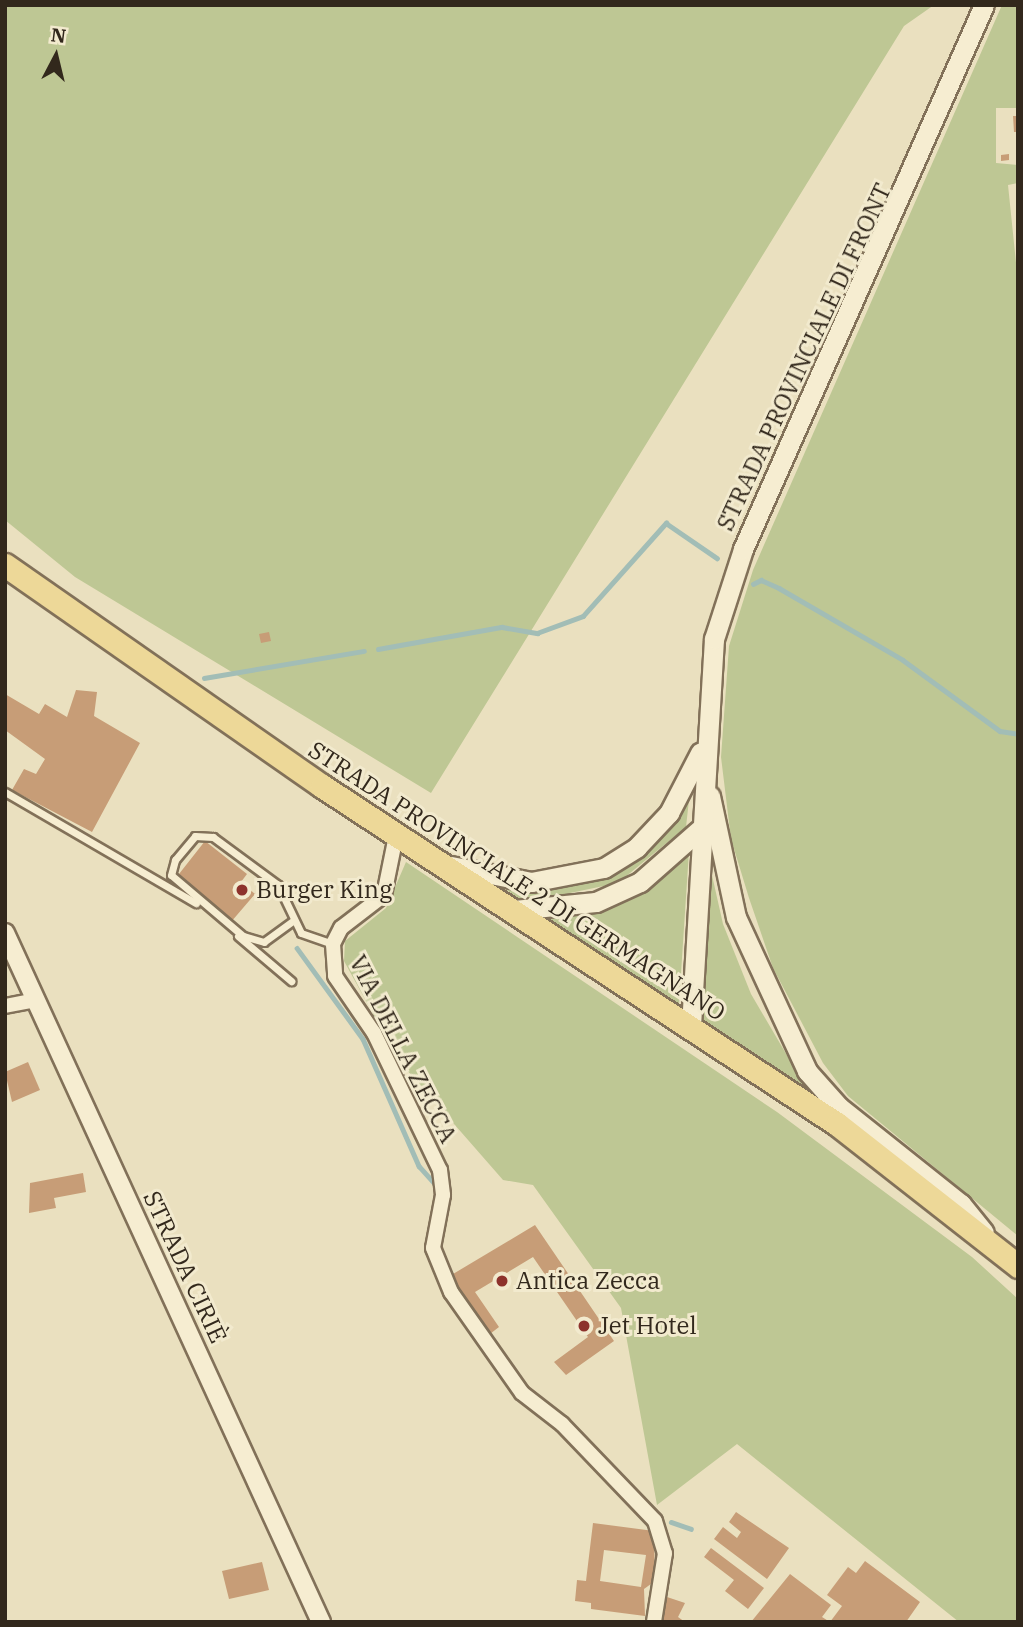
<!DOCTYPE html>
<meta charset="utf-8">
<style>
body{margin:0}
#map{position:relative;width:1023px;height:1627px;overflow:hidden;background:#eae0bf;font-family:"IBM Plex Serif",serif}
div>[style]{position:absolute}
.green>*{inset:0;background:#bec794}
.stream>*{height:4.5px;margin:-2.25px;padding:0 2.25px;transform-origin:2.25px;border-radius:2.25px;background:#a2bdb6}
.building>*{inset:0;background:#c79d77}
.roads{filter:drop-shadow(2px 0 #827159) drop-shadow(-2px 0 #827159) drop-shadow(0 2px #827159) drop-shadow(0 -2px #827159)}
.service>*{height:7px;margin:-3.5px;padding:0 3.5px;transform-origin:3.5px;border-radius:3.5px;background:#f6edd1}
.minor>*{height:14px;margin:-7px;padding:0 7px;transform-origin:7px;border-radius:7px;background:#f6edd1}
.tertiary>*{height:18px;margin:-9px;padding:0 9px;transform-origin:9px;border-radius:9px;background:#f6edd1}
.secondary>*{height:19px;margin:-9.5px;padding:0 9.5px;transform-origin:9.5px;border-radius:9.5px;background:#f6edd1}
.primary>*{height:23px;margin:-11.5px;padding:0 11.5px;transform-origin:11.5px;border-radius:11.5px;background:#edd898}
.dots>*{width:19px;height:19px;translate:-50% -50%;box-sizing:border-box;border:4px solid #f2eace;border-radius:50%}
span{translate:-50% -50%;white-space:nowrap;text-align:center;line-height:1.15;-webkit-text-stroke:6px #f2eace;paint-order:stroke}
.street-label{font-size:24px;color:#32281c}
.poi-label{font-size:24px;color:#32281c}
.left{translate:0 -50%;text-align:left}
.frame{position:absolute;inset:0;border:7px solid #32281c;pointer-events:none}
.north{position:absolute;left:21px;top:21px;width:70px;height:70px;-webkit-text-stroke:5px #f2eace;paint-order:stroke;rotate:7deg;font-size:19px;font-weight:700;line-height:28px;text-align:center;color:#32281c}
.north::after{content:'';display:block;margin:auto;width:24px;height:32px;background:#32281c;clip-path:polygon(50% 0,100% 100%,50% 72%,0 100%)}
</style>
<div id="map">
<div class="green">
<div style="clip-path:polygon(5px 5px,934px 5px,904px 26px,431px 793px,75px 577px,5px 520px)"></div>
<div style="clip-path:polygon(1002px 5px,1018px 5px,1018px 108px,996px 108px,996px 163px,1018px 165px,1018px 183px,1008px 185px,1018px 282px,1018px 1236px,848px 1096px,823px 1063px,773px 968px,749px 898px,731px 839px,721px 757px,729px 646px,753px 570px)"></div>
<div style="clip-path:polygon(690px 791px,686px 827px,618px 883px,546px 898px,519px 899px,504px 888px,574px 885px,618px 869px)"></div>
<div style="clip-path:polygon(689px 851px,679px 1004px,548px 918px,599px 910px)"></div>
<div style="clip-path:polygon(707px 853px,723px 924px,751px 994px,812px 1098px,700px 1020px)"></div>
<div style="clip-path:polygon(406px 862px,777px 1112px,972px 1257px,1018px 1299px,1018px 1622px,959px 1622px,737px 1444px,657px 1505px,621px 1308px,533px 1185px,503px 1180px,399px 1061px,344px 961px,345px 941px,386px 908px)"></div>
</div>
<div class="stream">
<div style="left:753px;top:584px;width:9px;rotate:-27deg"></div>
<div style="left:761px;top:580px;width:20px;rotate:24deg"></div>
<div style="left:779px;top:588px;width:143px;rotate:30.1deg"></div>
<div style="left:903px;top:660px;width:120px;rotate:36.2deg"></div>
<div style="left:1000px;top:731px;width:18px;rotate:9deg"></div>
<div style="left:378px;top:649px;width:126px;rotate:-10.1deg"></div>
<div style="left:502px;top:627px;width:36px;rotate:10deg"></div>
<div style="left:537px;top:633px;width:49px;rotate:-20.3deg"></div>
<div style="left:583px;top:616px;width:125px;rotate:-48.3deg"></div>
<div style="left:666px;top:523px;width:62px;rotate:34.5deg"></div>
<div style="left:204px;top:678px;width:162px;rotate:-9.6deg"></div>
<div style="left:297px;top:948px;width:112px;rotate:54deg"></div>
<div style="left:363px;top:1039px;width:139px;rotate:66.2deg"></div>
<div style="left:419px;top:1166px;width:25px;rotate:48deg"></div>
<div style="left:671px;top:1522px;width:21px;rotate:19deg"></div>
</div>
<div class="building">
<div style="clip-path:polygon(1013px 116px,1018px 116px,1018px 132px,1014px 132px)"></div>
<div style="clip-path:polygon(1009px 154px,1009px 160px,1001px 161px,1001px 155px)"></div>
<div style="clip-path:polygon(269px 632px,271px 641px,261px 643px,259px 634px)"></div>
<div style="clip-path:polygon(76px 690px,97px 692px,94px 716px,140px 743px,92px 832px,12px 790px,24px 769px,36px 774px,45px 759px,5px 730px,5px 694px,39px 714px,45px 704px,67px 717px)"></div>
<div style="clip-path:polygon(205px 841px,247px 874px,241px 882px,255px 894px,231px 922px,179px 874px)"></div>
<div style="clip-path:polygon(28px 1062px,40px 1090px,12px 1102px,5px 1072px)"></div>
<div style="clip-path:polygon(83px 1173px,86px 1192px,54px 1198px,56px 1208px,29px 1213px,30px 1183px)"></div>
<div style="clip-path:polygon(535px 1225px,614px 1341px,566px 1375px,554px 1362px,588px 1337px,533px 1257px,475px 1292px,499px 1327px,486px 1337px,448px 1277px)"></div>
<div style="clip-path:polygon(736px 1512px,789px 1548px,767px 1579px,714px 1539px,723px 1527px,737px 1538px,741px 1532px,729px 1522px)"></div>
<div style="clip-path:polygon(evenodd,593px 1523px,654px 1531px,655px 1581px,644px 1589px,645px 1616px,591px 1609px,591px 1603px,575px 1601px,577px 1580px,586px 1581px,593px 1523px,604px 1550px,646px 1555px,641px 1587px,600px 1581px,604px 1550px)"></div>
<div style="clip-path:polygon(711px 1548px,764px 1588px,748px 1609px,725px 1591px,734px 1580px,704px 1557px)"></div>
<div style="clip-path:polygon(865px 1561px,920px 1602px,906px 1622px,830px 1622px,842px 1606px,827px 1595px,848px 1567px,856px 1573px)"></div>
<div style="clip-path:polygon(262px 1562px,269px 1590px,229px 1599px,222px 1571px)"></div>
<div style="clip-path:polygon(790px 1574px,831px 1605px,822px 1617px,830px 1622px,751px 1622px)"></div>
<div style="clip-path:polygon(667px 1597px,685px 1603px,678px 1617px,685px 1622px,662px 1622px)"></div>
</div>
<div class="roads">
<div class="service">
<div style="left:5px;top:792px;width:221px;rotate:30.2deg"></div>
<div style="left:294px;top:920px;width:37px;rotate:144deg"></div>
<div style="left:264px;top:942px;width:22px;rotate:-164deg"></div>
<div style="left:243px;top:936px;width:94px;rotate:-139.7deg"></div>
<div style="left:171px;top:875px;width:16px;rotate:-75deg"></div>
<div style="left:175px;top:860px;width:31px;rotate:-50deg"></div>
<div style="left:195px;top:836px;width:18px;rotate:3deg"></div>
<div style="left:213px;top:837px;width:81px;rotate:36.4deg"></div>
<div style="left:278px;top:885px;width:53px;rotate:64.4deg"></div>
<div style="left:301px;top:933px;width:34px;rotate:19deg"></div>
<div style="left:238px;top:936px;width:70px;rotate:40.3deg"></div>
</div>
<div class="minor">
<div style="left:397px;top:831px;width:65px;rotate:101.5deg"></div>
<div style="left:384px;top:895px;width:54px;rotate:142.5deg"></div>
<div style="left:341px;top:928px;width:18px;rotate:117deg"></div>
<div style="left:333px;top:944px;width:32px;rotate:86deg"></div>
<div style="left:335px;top:976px;width:69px;rotate:55.6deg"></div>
<div style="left:374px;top:1033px;width:152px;rotate:64.3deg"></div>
<div style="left:440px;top:1170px;width:25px;rotate:83deg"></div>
<div style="left:443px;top:1195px;width:54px;rotate:100.7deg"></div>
<div style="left:433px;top:1248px;width:48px;rotate:67.8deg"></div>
<div style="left:451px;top:1292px;width:123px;rotate:54.9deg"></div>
<div style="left:522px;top:1393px;width:51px;rotate:37.8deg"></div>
<div style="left:562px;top:1424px;width:134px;rotate:46.2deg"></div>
<div style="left:655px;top:1521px;width:34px;rotate:73deg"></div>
<div style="left:665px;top:1553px;width:70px;rotate:99.1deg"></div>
<div style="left:5px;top:1006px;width:31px;rotate:-11deg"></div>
</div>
<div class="tertiary">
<div style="left:5px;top:933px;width:758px;rotate:65.36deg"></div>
</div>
<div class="secondary">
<div style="left:710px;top:796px;width:124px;rotate:77.9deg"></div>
<div style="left:736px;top:917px;width:170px;rotate:65.2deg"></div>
<div style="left:807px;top:1071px;width:48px;rotate:48.4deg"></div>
<div style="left:839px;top:1107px;width:156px;rotate:38.5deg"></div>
<div style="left:961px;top:1204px;width:36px;rotate:51deg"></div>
<div style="left:451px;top:866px;width:82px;rotate:11.3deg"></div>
<div style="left:531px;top:882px;width:74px;rotate:-10.9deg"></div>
<div style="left:604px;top:868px;width:39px;rotate:-32deg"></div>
<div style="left:637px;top:847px;width:47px;rotate:-46.7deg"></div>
<div style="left:669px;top:813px;width:68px;rotate:-62.7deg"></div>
<div style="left:514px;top:910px;width:82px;rotate:-5.6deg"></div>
<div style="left:596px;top:902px;width:48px;rotate:-24.4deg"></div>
<div style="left:640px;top:882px;width:79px;rotate:-41.4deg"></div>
<div style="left:691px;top:1026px;width:388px;rotate:-86.6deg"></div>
<div style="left:714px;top:639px;width:95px;rotate:-72.1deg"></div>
<div style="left:743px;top:549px;width:595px;rotate:-66.11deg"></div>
</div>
<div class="primary">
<div style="left:5px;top:565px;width:386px;rotate:34.9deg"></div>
<div style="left:322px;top:786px;width:616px;rotate:33.28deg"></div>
<div style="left:837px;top:1124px;width:230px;rotate:38.1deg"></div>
</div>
</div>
<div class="dots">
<div style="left:242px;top:890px;background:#8d322c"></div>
<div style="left:502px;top:1281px;background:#8d322c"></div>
<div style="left:584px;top:1326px;background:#8d322c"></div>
</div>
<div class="street-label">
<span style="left:804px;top:357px;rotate:-65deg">STRADA PROVINCIALE DI FRONT</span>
<span style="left:517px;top:881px;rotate:33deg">STRADA PROVINCIALE 2 DI GERMAGNANO</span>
<span style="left:403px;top:1049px;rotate:63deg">VIA DELLA ZECCA</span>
<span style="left:185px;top:1267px;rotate:65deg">STRADA CIRIÈ</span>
</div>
<div class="poi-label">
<span class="left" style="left:256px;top:890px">Burger King</span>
<span class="left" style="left:516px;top:1281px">Antica Zecca</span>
<span class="left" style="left:598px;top:1326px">Jet Hotel</span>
</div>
<div class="frame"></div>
<div class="north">N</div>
</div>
